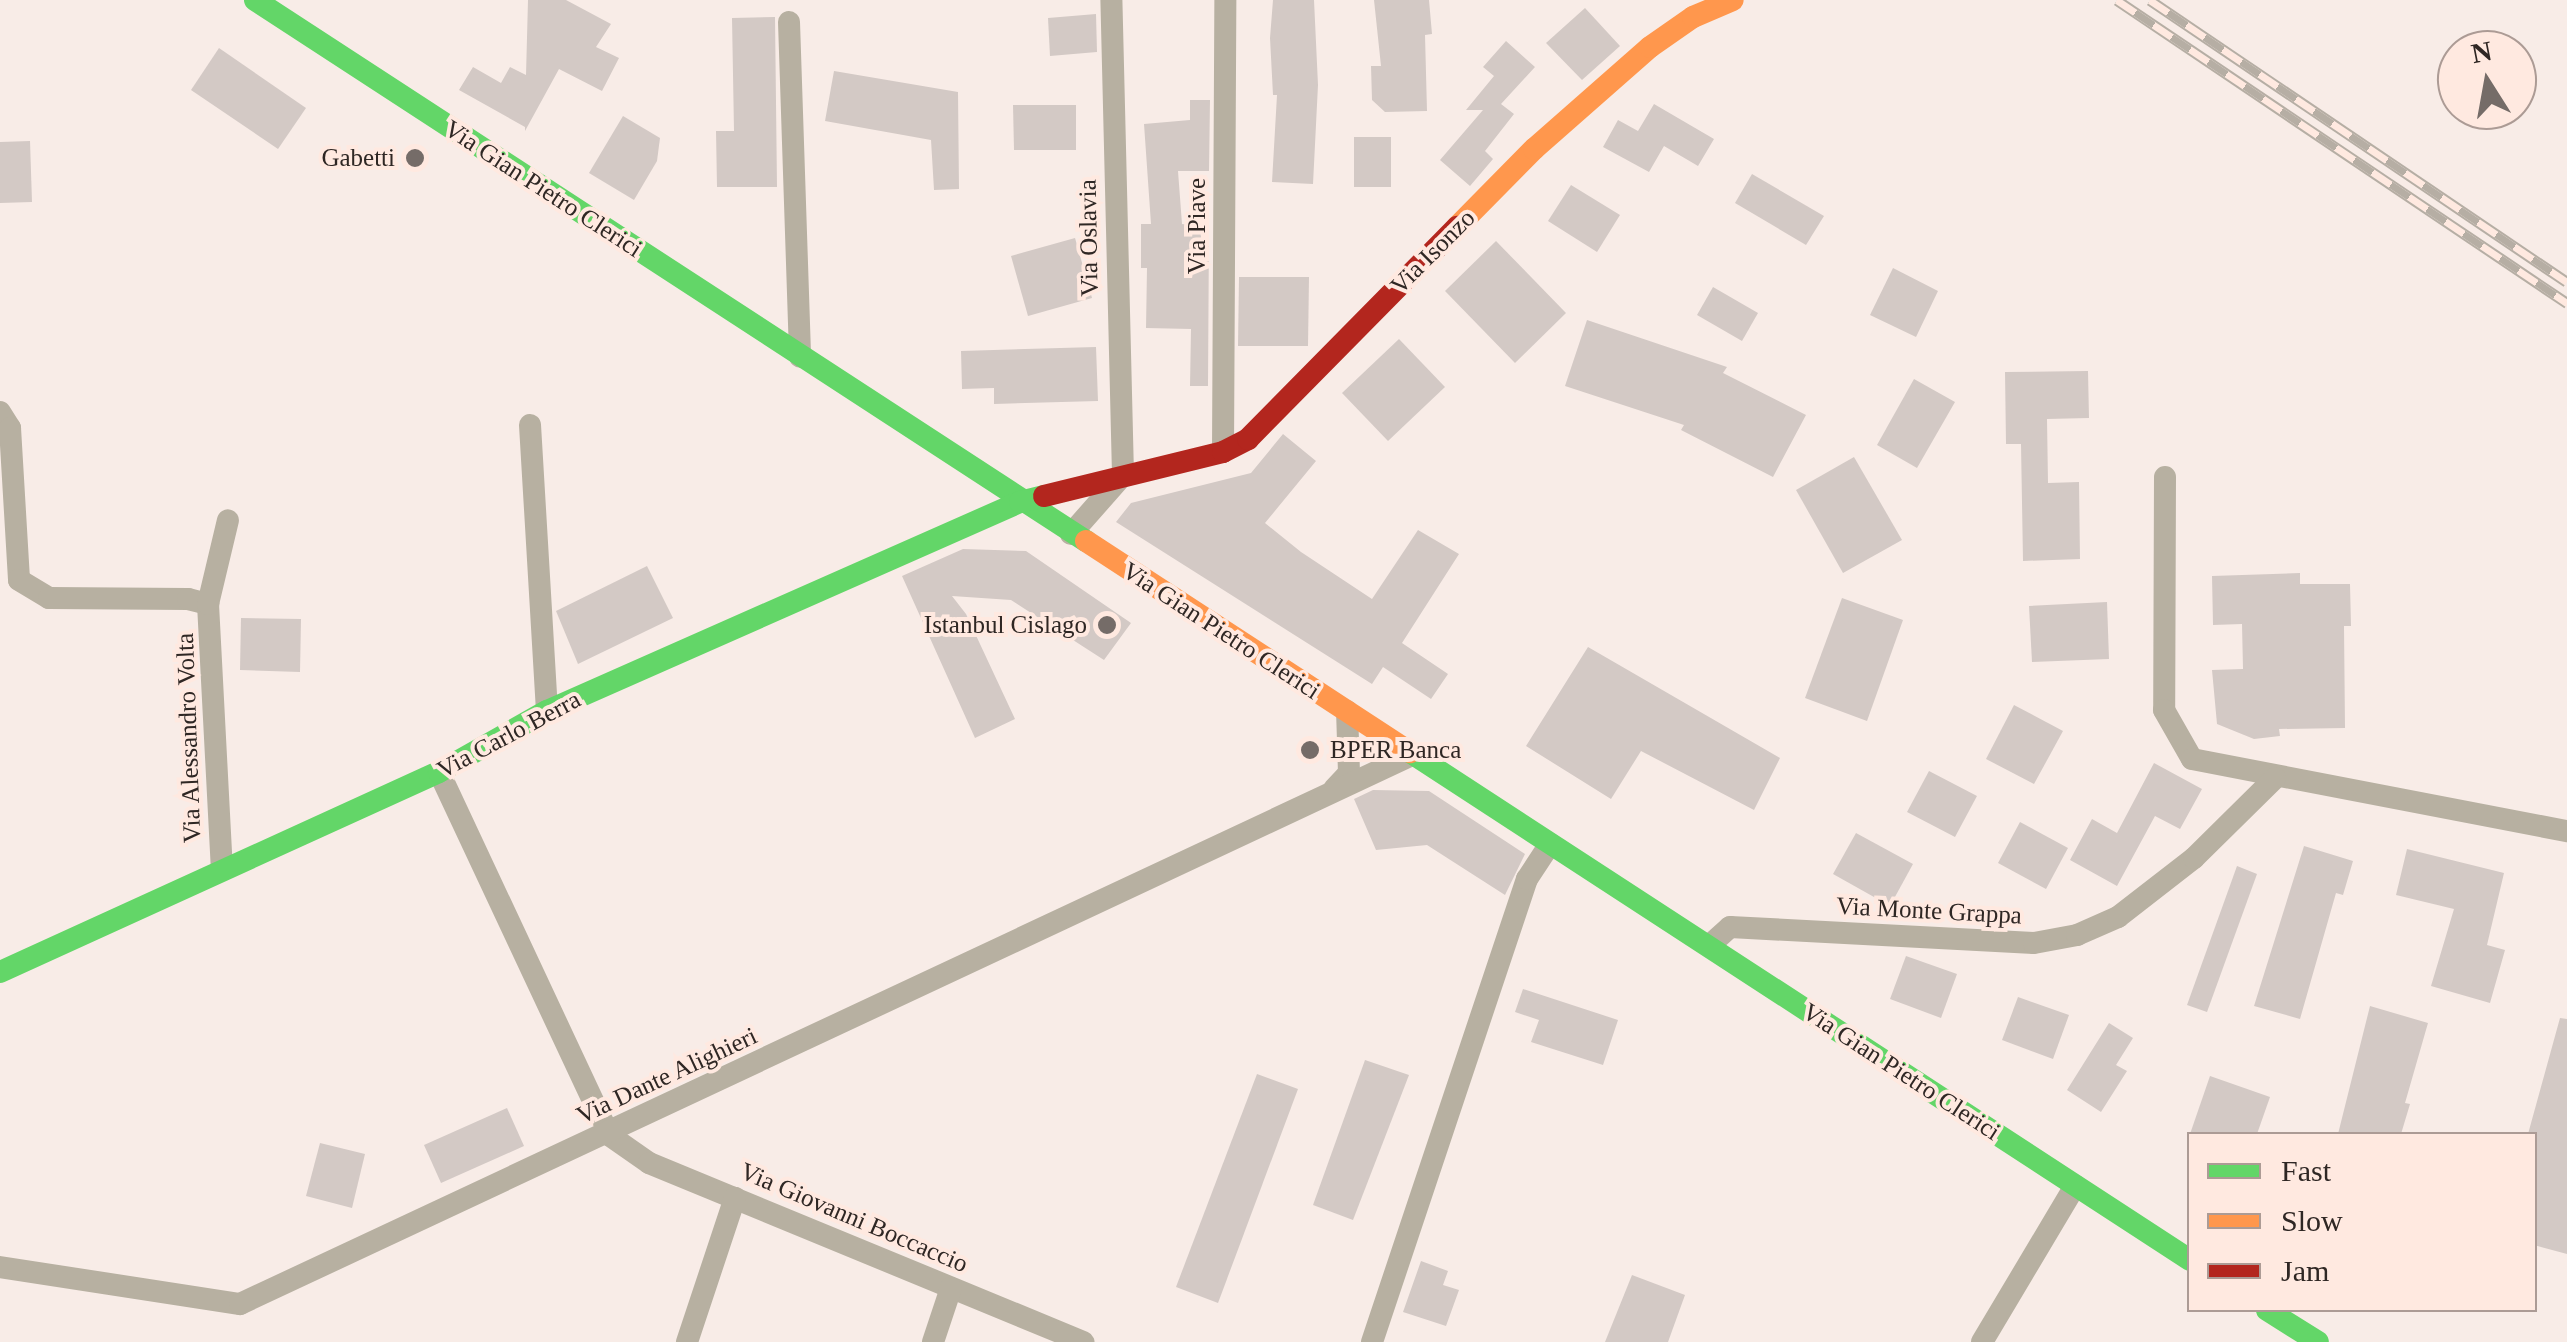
<!DOCTYPE html>
<style>
body{margin:0}
#map{position:relative;width:2567px;height:1342px;overflow:hidden;background:#f8ece7;font-family:Georgia,serif}
div>[style]{position:absolute}
.building>*{inset:0;background:#d3c9c5}
.street>*{height:22px;margin:-11px;padding:0 11px;transform-origin:11px;border-radius:11px;background:#b7b0a1}
.fast>*{height:22px;margin:-11px;padding:0 11px;transform-origin:11px;border-radius:11px;background:#63d668}
.slow>*{height:22px;margin:-11px;padding:0 11px;transform-origin:11px;border-radius:11px;background:#ff974d}
.jam>*{height:22px;margin:-11px;padding:0 11px;transform-origin:11px;border-radius:11px;background:#b3261e}
.rail>*{height:11px;margin-top:-5.5px;transform-origin:0;background:repeating-linear-gradient(90deg,#ffe9e0 0 22px,#b6aea4 0 44px);box-sizing:border-box;border-block:2px solid #b6aea4}
.dots>*{width:28px;height:28px;translate:-50% -50%;box-sizing:border-box;border:5px solid #ffe9e0;border-radius:50%}
span{translate:-50% -50%;white-space:nowrap;text-align:center;line-height:1.15;-webkit-text-stroke:8px #ffe9e0;paint-order:stroke}
.poi-label{font-size:25px;color:#2f2724}
.right{translate:-100% -50%;text-align:right}
.left{translate:0 -50%;text-align:left}
.street-label{font-size:25px;color:#2f2724}
.legend{position:absolute;left:2187px;top:1132px;width:350px;height:180px;box-sizing:border-box;background:#ffe9e0;border:2px solid #ac9b95;margin:0;padding:12px 18px;list-style:none;font-size:30px;color:#2f2724}
.legend li{display:flex;align-items:center;gap:20px;height:50px}
.legend b{width:50px;border:2px solid #ac9b95}
.north{position:absolute;left:2437px;top:30px;width:100px;height:100px;box-sizing:border-box;background:#ffe9e0;border:2px solid #ac9b95;border-radius:50%;rotate:349deg;font-size:28px;font-weight:700;line-height:40px;text-align:center;color:#2f2724}
.north::after{content:'';display:block;margin:auto;width:35px;height:45px;background:#756c68;clip-path:polygon(50% 0,100% 100%,50% 72%,0 100%)}
</style>
<div id="map">
<div class="building">
<div style="clip-path:polygon(528px 0,566px 0,611px 24px,596px 47px,619px 58px,602px 91px,559px 69px,525px 131px,525px 127px,459px 90px,473px 67px,501px 83px,510px 67px,526px 75px)"></div>
<div style="clip-path:polygon(1273px 0,1314px 0,1318px 85px,1313px 184px,1272px 182px,1277px 95px,1273px 95px,1270px 38px)"></div>
<div style="clip-path:polygon(1374px 0,1429px 0,1432px 34px,1425px 35px,1427px 111px,1385px 112px,1372px 100px,1371px 66px,1381px 66px)"></div>
<div style="clip-path:polygon(1585px 8px,1620px 46px,1582px 80px,1546px 43px)"></div>
<div style="clip-path:polygon(1096px 14px,1097px 52px,1050px 56px,1048px 18px)"></div>
<div style="clip-path:polygon(775px 17px,777px 187px,717px 187px,716px 131px,734px 131px,732px 18px)"></div>
<div style="clip-path:polygon(1506px 41px,1535px 67px,1501px 104px,1514px 114px,1485px 151px,1493px 159px,1470px 186px,1440px 160px,1483px 110px,1466px 110px,1494px 76px,1483px 67px)"></div>
<div style="clip-path:polygon(219px 48px,306px 108px,278px 149px,191px 90px)"></div>
<div style="clip-path:polygon(834px 71px,958px 92px,959px 189px,934px 190px,931px 140px,825px 121px)"></div>
<div style="clip-path:polygon(1190px 100px,1210px 100px,1209px 171px,1178px 171px,1182px 224px,1209px 228px,1208px 386px,1190px 386px,1191px 329px,1146px 328px,1147px 268px,1141px 268px,1141px 224px,1151px 224px,1144px 124px,1190px 120px)"></div>
<div style="clip-path:polygon(1654px 104px,1714px 139px,1698px 166px,1664px 146px,1649px 172px,1603px 147px,1618px 120px,1638px 131px)"></div>
<div style="clip-path:polygon(1013px 105px,1076px 105px,1076px 150px,1014px 150px)"></div>
<div style="clip-path:polygon(623px 116px,660px 138px,657px 161px,634px 200px,589px 173px)"></div>
<div style="clip-path:polygon(1354px 137px,1391px 137px,1391px 187px,1354px 187px)"></div>
<div style="clip-path:polygon(30px 141px,32px 202px,0 203px,0 142px)"></div>
<div style="clip-path:polygon(1752px 174px,1824px 216px,1806px 245px,1735px 203px)"></div>
<div style="clip-path:polygon(1571px 185px,1620px 215px,1597px 252px,1548px 221px)"></div>
<div style="clip-path:polygon(1075px 238px,1092px 298px,1028px 316px,1011px 256px)"></div>
<div style="clip-path:polygon(1496px 241px,1566px 313px,1515px 363px,1445px 291px)"></div>
<div style="clip-path:polygon(1893px 268px,1938px 291px,1916px 337px,1870px 315px)"></div>
<div style="clip-path:polygon(1239px 277px,1309px 277px,1308px 346px,1238px 346px)"></div>
<div style="clip-path:polygon(1713px 287px,1758px 313px,1742px 341px,1697px 315px)"></div>
<div style="clip-path:polygon(1587px 320px,1727px 367px,1723px 373px,1806px 415px,1773px 477px,1681px 430px,1684px 425px,1565px 386px)"></div>
<div style="clip-path:polygon(1399px 339px,1445px 387px,1388px 441px,1342px 393px)"></div>
<div style="clip-path:polygon(1096px 347px,1098px 401px,994px 404px,994px 388px,962px 389px,961px 351px)"></div>
<div style="clip-path:polygon(2088px 371px,2089px 418px,2047px 419px,2048px 483px,2079px 482px,2080px 559px,2023px 561px,2021px 444px,2006px 444px,2005px 372px)"></div>
<div style="clip-path:polygon(1914px 379px,1955px 402px,1917px 468px,1877px 445px)"></div>
<div style="clip-path:polygon(1283px 434px,1316px 461px,1265px 523px,1301px 552px,1372px 599px,1418px 530px,1459px 554px,1402px 643px,1448px 674px,1431px 699px,1383px 667px,1372px 684px,1116px 522px,1131px 503px,1251px 473px)"></div>
<div style="clip-path:polygon(1854px 457px,1902px 540px,1843px 573px,1796px 490px)"></div>
<div style="clip-path:polygon(963px 549px,1026px 551px,1131px 623px,1104px 660px,1011px 600px,952px 596px,966px 614px,1015px 719px,975px 738px,902px 576px)"></div>
<div style="clip-path:polygon(647px 566px,673px 618px,578px 664px,556px 611px)"></div>
<div style="clip-path:polygon(2300px 573px,2300px 584px,2350px 584px,2351px 626px,2344px 626px,2345px 728px,2279px 729px,2280px 736px,2254px 739px,2217px 724px,2212px 670px,2243px 669px,2242px 624px,2213px 625px,2212px 576px)"></div>
<div style="clip-path:polygon(1842px 598px,1903px 620px,1867px 721px,1805px 698px)"></div>
<div style="clip-path:polygon(2107px 602px,2109px 659px,2032px 662px,2029px 606px)"></div>
<div style="clip-path:polygon(241px 618px,301px 619px,300px 672px,240px 670px)"></div>
<div style="clip-path:polygon(1588px 647px,1780px 758px,1754px 810px,1641px 751px,1611px 799px,1526px 746px)"></div>
<div style="clip-path:polygon(2014px 705px,2063px 731px,2034px 784px,1986px 759px)"></div>
<div style="clip-path:polygon(2154px 763px,2202px 789px,2180px 829px,2155px 816px,2117px 886px,2070px 860px,2092px 819px,2117px 833px)"></div>
<div style="clip-path:polygon(1929px 771px,1977px 796px,1955px 837px,1907px 812px)"></div>
<div style="clip-path:polygon(1373px 790px,1429px 791px,1525px 854px,1505px 895px,1427px 845px,1376px 850px,1354px 799px)"></div>
<div style="clip-path:polygon(2020px 822px,2068px 848px,2046px 889px,1998px 863px)"></div>
<div style="clip-path:polygon(1856px 833px,1913px 864px,1890px 906px,1833px 874px)"></div>
<div style="clip-path:polygon(2304px 846px,2353px 861px,2343px 895px,2336px 893px,2300px 1019px,2254px 1006px)"></div>
<div style="clip-path:polygon(2407px 849px,2504px 873px,2487px 945px,2505px 950px,2490px 1003px,2431px 986px,2454px 909px,2396px 895px)"></div>
<div style="clip-path:polygon(2237px 866px,2257px 874px,2207px 1012px,2187px 1005px)"></div>
<div style="clip-path:polygon(1906px 956px,1957px 974px,1941px 1018px,1890px 999px)"></div>
<div style="clip-path:polygon(1523px 989px,1618px 1020px,1603px 1065px,1531px 1042px,1539px 1020px,1515px 1012px)"></div>
<div style="clip-path:polygon(2018px 997px,2069px 1015px,2053px 1059px,2002px 1040px)"></div>
<div style="clip-path:polygon(2370px 1006px,2428px 1023px,2405px 1103px,2410px 1104px,2401px 1134px,2338px 1134px)"></div>
<div style="clip-path:polygon(2560px 1018px,2567px 1019px,2567px 1254px,2534px 1245px,2534px 1134px,2528px 1134px)"></div>
<div style="clip-path:polygon(2109px 1023px,2133px 1038px,2116px 1065px,2127px 1071px,2101px 1112px,2067px 1090px)"></div>
<div style="clip-path:polygon(1365px 1060px,1409px 1075px,1353px 1220px,1313px 1205px)"></div>
<div style="clip-path:polygon(1257px 1074px,1298px 1089px,1218px 1303px,1176px 1287px)"></div>
<div style="clip-path:polygon(2210px 1076px,2270px 1097px,2257px 1134px,2190px 1134px)"></div>
<div style="clip-path:polygon(507px 1108px,524px 1146px,441px 1183px,424px 1145px)"></div>
<div style="clip-path:polygon(320px 1143px,365px 1154px,352px 1208px,306px 1196px)"></div>
<div style="clip-path:polygon(1421px 1261px,1448px 1271px,1443px 1285px,1459px 1290px,1446px 1326px,1403px 1312px)"></div>
<div style="clip-path:polygon(1632px 1275px,1685px 1295px,1668px 1342px,1605px 1342px)"></div>
</div>
<div class="street">
<div style="left:789px;top:22px;width:335px;rotate:88.1deg"></div>
<div style="left:0;top:412px;width:19px;rotate:58deg"></div>
<div style="left:10px;top:428px;width:152px;rotate:86.6deg"></div>
<div style="left:19px;top:580px;width:35px;rotate:31deg"></div>
<div style="left:49px;top:598px;width:139px;rotate:0.4deg"></div>
<div style="left:188px;top:599px;width:21px;rotate:14deg"></div>
<div style="left:208px;top:604px;width:265px;rotate:87deg"></div>
<div style="left:530px;top:425px;width:287px;rotate:86.6deg"></div>
<div style="left:1223px;top:452px;width:452px;rotate:-89.7deg"></div>
<div style="left:2165px;top:477px;width:233px;rotate:90.2deg"></div>
<div style="left:2164px;top:710px;width:56px;rotate:60.3deg"></div>
<div style="left:2192px;top:759px;width:382px;rotate:10.9deg"></div>
<div style="left:1071px;top:534px;width:79px;rotate:-48.6deg"></div>
<div style="left:1123px;top:475px;width:475px;rotate:-91.4deg"></div>
<div style="left:208px;top:604px;width:86px;rotate:-76.6deg"></div>
<div style="left:439px;top:772px;width:401px;rotate:64.9deg"></div>
<div style="left:609px;top:1135px;width:49px;rotate:35deg"></div>
<div style="left:649px;top:1163px;width:470px;rotate:22.4deg"></div>
<div style="left:1334px;top:789px;width:22px;rotate:-47deg"></div>
<div style="left:1349px;top:773px;width:62px;rotate:-91.8deg"></div>
<div style="left:1710px;top:945px;width:27px;rotate:-42deg"></div>
<div style="left:1730px;top:927px;width:304px;rotate:3deg"></div>
<div style="left:2034px;top:943px;width:44px;rotate:-10.5deg"></div>
<div style="left:2077px;top:935px;width:45px;rotate:-23.7deg"></div>
<div style="left:2118px;top:917px;width:96px;rotate:-37.8deg"></div>
<div style="left:2194px;top:858px;width:114px;rotate:-44.6deg"></div>
<div style="left:0;top:1267px;width:243px;rotate:8.8deg"></div>
<div style="left:240px;top:1304px;width:1294px;rotate:-25.1deg"></div>
<div style="left:687px;top:1342px;width:152px;rotate:-71.6deg"></div>
<div style="left:933px;top:1342px;width:57px;rotate:-71.6deg"></div>
<div style="left:1372px;top:1342px;width:488px;rotate:-71.5deg"></div>
<div style="left:1527px;top:879px;width:42px;rotate:-56.7deg"></div>
<div style="left:1982px;top:1342px;width:182px;rotate:-59.2deg"></div>
</div>
<div class="fast">
<div style="left:255px;top:0;width:992px;rotate:33.07deg"></div>
<div style="left:1410px;top:752px;width:931px;rotate:33.08deg"></div>
<div style="left:0;top:972px;width:482px;rotate:-24.5deg"></div>
<div style="left:439px;top:772px;width:124px;rotate:-29.5deg"></div>
<div style="left:547px;top:711px;width:517px;rotate:-23.84deg"></div>
<div style="left:1020px;top:502px;width:25px;rotate:-14deg"></div>
<div style="left:2267px;top:1310px;width:60px;rotate:32.1deg"></div>
</div>
<div class="slow">
<div style="left:1457px;top:227px;width:110px;rotate:-45.4deg"></div>
<div style="left:1534px;top:149px;width:154px;rotate:-41.3deg"></div>
<div style="left:1650px;top:47px;width:52px;rotate:-34.9deg"></div>
<div style="left:1693px;top:17px;width:43px;rotate:-23deg"></div>
<div style="left:1086px;top:541px;width:387px;rotate:33.1deg"></div>
</div>
<div class="jam">
<div style="left:1044px;top:496px;width:184px;rotate:-13.8deg"></div>
<div style="left:1223px;top:452px;width:28px;rotate:-27deg"></div>
<div style="left:1248px;top:439px;width:298px;rotate:-45.4deg"></div>
</div>
<div class="rail">
<div style="left:2117px;top:0;width:543px;rotate:33.95deg"></div>
<div style="left:2150px;top:0;width:503px;rotate:34.07deg"></div>
</div>
<div class="dots">
<div style="left:415px;top:158px;background:#756c68"></div>
<div style="left:1107px;top:625px;background:#756c68"></div>
<div style="left:1310px;top:750px;background:#756c68"></div>
</div>
<div class="poi-label">
<span class="right" style="left:395px;top:158px">Gabetti</span>
<span class="right" style="left:1087px;top:625px">Istanbul Cislago</span>
<span class="left" style="left:1330px;top:750px">BPER Banca</span>
</div>
<div class="street-label">
<span style="left:543px;top:189px;rotate:33deg">Via Gian Pietro Clerici</span>
<span style="left:1197px;top:226px;rotate:-90deg">Via Piave</span>
<span style="left:1089px;top:238px;rotate:-91deg">Via Oslavia</span>
<span style="left:1433px;top:252px;rotate:-45deg">Via Isonzo</span>
<span style="left:1221px;top:631px;rotate:33deg">Via Gian Pietro Clerici</span>
<span style="left:509px;top:735px;rotate:-28deg">Via Carlo Berra</span>
<span style="left:189px;top:738px;rotate:-92deg">Via Alessandro Volta</span>
<span style="left:1929px;top:911px;rotate:3deg">Via Monte Grappa</span>
<span style="left:1901px;top:1072px;rotate:33deg">Via Gian Pietro Clerici</span>
<span style="left:667px;top:1076px;rotate:-25deg">Via Dante Alighieri</span>
<span style="left:854px;top:1218px;rotate:23deg">Via Giovanni Boccaccio</span>
</div>
<ul class="legend">
<li><b style="height:12px;background:#63d668"></b>Fast</li>
<li><b style="height:12px;background:#ff974d"></b>Slow</li>
<li><b style="height:12px;background:#b3261e"></b>Jam</li>
</ul>
<div class="north">N</div>
</div>
